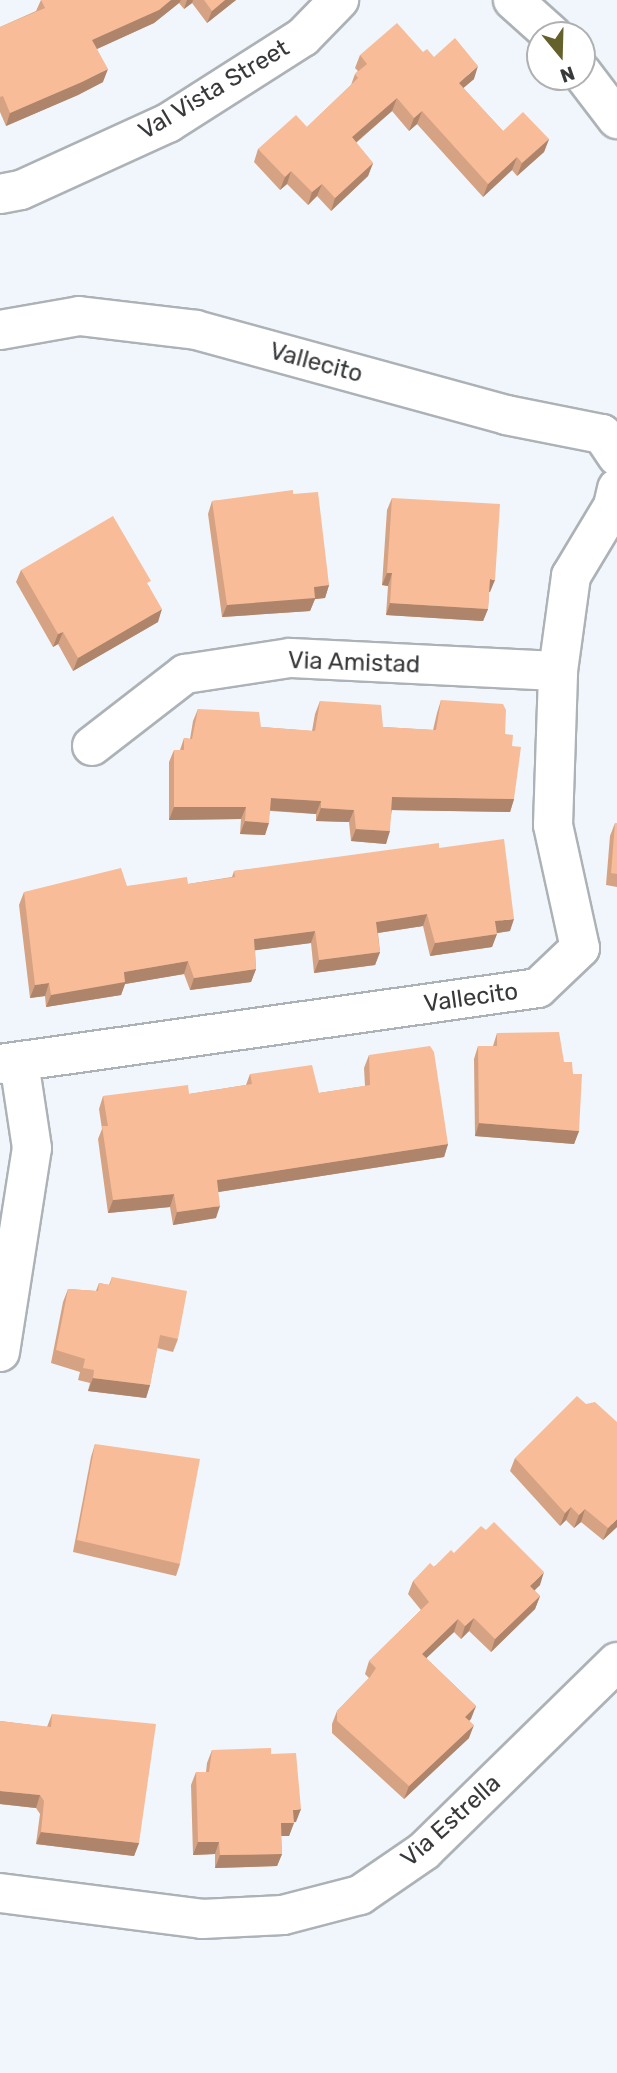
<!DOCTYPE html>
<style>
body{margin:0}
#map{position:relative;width:617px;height:2073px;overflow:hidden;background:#f0f6fb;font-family:Rubik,sans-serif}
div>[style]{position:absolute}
.roads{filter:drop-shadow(2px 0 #adb2b7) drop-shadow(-2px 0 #adb2b7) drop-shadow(0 2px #adb2b7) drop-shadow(0 -2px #adb2b7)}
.minor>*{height:38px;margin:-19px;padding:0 19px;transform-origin:19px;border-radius:19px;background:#fff}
.wall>*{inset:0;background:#d5a283}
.shaded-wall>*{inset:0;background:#ae846a}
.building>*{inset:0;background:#f8bc98}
span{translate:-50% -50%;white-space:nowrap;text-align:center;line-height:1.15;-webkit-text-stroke:7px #fff;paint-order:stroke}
.street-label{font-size:24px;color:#37393b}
.north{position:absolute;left:526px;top:21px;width:70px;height:70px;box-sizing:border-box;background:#fff;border:2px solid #afb0b1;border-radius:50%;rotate:161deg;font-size:19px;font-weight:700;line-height:28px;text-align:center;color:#37393b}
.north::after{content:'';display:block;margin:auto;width:24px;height:32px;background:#65612d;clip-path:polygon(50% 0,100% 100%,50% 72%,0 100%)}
</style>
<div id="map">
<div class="roads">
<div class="minor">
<div style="left:513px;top:0;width:52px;rotate:41.9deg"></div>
<div style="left:582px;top:73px;width:58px;rotate:52.7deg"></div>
<div style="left:0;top:194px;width:21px;rotate:-11deg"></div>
<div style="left:21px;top:190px;width:162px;rotate:-24.5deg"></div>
<div style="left:168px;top:123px;width:160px;rotate:-32.5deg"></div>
<div style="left:303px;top:37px;width:52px;rotate:-45.8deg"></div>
<div style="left:0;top:330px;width:80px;rotate:-10deg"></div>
<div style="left:79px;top:316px;width:118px;rotate:6.8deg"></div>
<div style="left:196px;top:330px;width:321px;rotate:15.3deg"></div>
<div style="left:506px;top:415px;width:98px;rotate:11.2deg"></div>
<div style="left:602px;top:434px;width:27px;rotate:56deg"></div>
<div style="left:92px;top:746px;width:118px;rotate:-37.7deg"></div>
<div style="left:185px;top:674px;width:106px;rotate:-8.7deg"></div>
<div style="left:290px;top:658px;width:268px;rotate:2.8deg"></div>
<div style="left:0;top:1064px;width:543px;rotate:-8.04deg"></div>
<div style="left:538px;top:988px;width:58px;rotate:-43.6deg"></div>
<div style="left:580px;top:948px;width:126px;rotate:-102.4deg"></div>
<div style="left:553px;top:825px;width:154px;rotate:-88.1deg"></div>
<div style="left:558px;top:671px;width:96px;rotate:-82.2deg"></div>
<div style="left:571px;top:576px;width:82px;rotate:-59deg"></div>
<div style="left:613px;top:506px;width:18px;rotate:-77deg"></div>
<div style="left:0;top:1352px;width:206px;rotate:-81.1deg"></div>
<div style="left:32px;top:1148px;width:87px;rotate:-98.6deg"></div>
<div style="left:0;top:1893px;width:204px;rotate:7.3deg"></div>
<div style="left:202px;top:1919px;width:81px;rotate:-2.8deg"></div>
<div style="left:283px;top:1915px;width:80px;rotate:-14.6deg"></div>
<div style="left:360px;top:1895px;width:78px;rotate:-34.5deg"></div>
<div style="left:424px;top:1851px;width:270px;rotate:-44.4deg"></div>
</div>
</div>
<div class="wall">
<div style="clip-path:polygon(41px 0,236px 0,207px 23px,192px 3px,184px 9px,179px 3px,154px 23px,97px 49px,103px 82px,78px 95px,6px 126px,0 112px,0 27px,36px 11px)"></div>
<div style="clip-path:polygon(423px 52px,474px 79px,463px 88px,503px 131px,549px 139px,544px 152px,517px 176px,512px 170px,483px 197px,417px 124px,409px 131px,392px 111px,356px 143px,373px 163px,368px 176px,331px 211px,317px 196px,308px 205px,287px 184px,280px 190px,254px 162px,258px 149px,307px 127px,351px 85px,355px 74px,358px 71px,355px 68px,360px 55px)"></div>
<div style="clip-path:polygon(293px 494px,329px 585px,325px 598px,315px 599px,310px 611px,222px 617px,208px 514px,212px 501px)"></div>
<div style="clip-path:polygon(392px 498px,490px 592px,489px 592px,488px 609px,483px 621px,386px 615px,388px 586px,382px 585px,387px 510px)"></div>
<div style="clip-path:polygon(21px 570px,149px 586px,158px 622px,73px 671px,58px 644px,53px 647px,16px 582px)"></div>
<div style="clip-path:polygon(441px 700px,505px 734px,512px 746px,514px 799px,510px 812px,392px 810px,386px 844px,351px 841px,349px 822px,316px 821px,316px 814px,270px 811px,265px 835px,240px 834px,241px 819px,169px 820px,169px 762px,174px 750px,180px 750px,184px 738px,190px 739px,193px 721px,198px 709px,261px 727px,312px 731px,315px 714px,320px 701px,383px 727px,433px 730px,437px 713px)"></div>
<div style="clip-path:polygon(615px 823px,617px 823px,617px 887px,606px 885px,610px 836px)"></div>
<div style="clip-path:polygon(439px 848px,510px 931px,497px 933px,492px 947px,430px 956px,423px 926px,378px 933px,380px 952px,375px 965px,314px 973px,311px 943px,255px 950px,256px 969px,251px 982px,190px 990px,184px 974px,125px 984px,121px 995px,46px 1007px,45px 996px,30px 998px,19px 905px,24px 892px,127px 886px,188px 884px,232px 877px,234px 871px)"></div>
<div style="clip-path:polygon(497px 1033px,564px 1062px,573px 1074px,579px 1131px,574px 1144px,475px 1136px,474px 1059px,478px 1046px,493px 1046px)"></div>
<div style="clip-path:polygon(369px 1055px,448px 1144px,444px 1157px,218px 1192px,216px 1218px,173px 1225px,170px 1207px,108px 1213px,98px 1139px,102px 1129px,99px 1109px,103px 1096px,189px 1094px,246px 1085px,250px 1074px,319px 1093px,365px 1086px,364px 1068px)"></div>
<div style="clip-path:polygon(112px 1277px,178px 1339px,173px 1352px,157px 1348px,150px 1385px,146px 1398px,88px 1391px,90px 1383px,78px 1380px,80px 1372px,51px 1363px,63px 1302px,68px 1289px,96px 1291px,99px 1283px,109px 1285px)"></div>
<div style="clip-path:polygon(95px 1444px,180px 1564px,176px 1576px,73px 1552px,91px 1457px)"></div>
<div style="clip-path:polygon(515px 1458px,617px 1527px,603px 1540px,581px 1522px,574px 1528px,566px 1520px,560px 1526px,510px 1471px)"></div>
<div style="clip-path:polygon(454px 1553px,540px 1585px,534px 1590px,540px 1596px,535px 1609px,491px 1652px,469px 1631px,461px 1639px,454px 1632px,426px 1658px,476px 1706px,469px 1721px,469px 1738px,404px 1799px,332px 1733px,332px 1724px,337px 1711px,369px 1678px,365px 1674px,369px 1661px,421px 1610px,408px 1594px,413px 1581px)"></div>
<div style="clip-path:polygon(52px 1714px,139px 1843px,134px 1856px,36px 1844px,40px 1814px,36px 1808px,0 1804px,0 1721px,47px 1727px)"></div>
<div style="clip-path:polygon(212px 1750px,271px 1754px,296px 1822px,294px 1822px,289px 1836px,281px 1836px,282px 1854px,277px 1866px,215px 1868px,215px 1854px,193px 1855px,191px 1785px,196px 1772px,206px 1772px,207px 1763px)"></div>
</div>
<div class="shaded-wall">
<div style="clip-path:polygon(171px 0,181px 0,179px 3px,154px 23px,88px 53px,92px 40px)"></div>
<div style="clip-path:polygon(187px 0,193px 0,192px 3px,184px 9px)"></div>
<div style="clip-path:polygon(225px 0,236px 0,207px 23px,212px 11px)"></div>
<div style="clip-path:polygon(478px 66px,474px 79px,454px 96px,459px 83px)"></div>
<div style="clip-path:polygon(108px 69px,103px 82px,78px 95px,6px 126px,10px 113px)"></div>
<div style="clip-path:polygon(397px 98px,392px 111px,347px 150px,352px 137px)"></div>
<div style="clip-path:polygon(422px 111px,417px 124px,409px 131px,414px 118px)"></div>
<div style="clip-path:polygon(549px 139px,544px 152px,517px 176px,522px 163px)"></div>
<div style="clip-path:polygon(517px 157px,512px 170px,483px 197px,488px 184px)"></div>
<div style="clip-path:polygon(373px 163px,368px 176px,331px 211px,335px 198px)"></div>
<div style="clip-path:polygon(291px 171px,287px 184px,280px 190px,285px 177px)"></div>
<div style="clip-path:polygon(322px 184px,317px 196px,308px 205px,312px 192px)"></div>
<div style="clip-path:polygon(387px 573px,392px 573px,388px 586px,382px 585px)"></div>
<div style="clip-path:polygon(490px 579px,495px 580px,490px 592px,485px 592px)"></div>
<div style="clip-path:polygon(329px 585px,325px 598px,315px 599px,310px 611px,222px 617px,227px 605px,314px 587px)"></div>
<div style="clip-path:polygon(390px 603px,488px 609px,483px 621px,386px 615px)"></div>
<div style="clip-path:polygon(162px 609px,158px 622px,73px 671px,78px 658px)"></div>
<div style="clip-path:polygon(63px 632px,58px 644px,53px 647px,58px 634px)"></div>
<div style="clip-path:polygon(392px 797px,514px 799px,510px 812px,388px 810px)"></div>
<div style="clip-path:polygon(271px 798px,321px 801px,316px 814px,266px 810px)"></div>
<div style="clip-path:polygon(174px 807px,246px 807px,241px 819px,169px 820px)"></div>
<div style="clip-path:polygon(321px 808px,354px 810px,349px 822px,316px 821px)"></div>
<div style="clip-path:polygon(245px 821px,269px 823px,265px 835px,240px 834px)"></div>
<div style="clip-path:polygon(356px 829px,390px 831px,386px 844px,351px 841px)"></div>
<div style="clip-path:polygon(427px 914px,423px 926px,371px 934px,376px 922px)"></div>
<div style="clip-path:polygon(514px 919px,510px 931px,491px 934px,495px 921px)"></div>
<div style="clip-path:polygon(315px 931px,311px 943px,250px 951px,254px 939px)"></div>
<div style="clip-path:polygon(497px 934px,492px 947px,430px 956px,435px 943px)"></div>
<div style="clip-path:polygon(380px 952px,375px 965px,314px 973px,319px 960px)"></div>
<div style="clip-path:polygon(188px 961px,184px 974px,125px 984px,121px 995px,46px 1007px,51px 995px,124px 972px)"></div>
<div style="clip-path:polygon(256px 969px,251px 982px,190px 990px,194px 978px)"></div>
<div style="clip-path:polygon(49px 983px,45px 996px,30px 998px,35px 985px)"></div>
<div style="clip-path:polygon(479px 1123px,579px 1131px,574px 1144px,475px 1136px)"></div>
<div style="clip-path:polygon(448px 1144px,444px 1157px,212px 1193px,217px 1180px)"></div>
<div style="clip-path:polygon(174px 1194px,170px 1207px,108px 1213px,113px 1200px)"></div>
<div style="clip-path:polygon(220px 1206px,216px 1218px,173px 1225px,177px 1212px)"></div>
<div style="clip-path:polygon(93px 1378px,150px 1385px,146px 1398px,88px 1391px)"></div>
<div style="clip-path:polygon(571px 1507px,566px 1520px,560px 1526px,565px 1513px)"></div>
<div style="clip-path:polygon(585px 1509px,581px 1522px,574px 1528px,579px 1515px)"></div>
<div style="clip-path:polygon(617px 1519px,617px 1527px,603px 1540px,608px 1528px)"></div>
<div style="clip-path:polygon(544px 1572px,540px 1585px,526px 1599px,530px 1586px)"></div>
<div style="clip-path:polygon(540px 1596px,535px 1609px,491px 1652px,495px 1639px)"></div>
<div style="clip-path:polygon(474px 1618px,469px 1631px,461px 1639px,465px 1626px)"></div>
<div style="clip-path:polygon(458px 1619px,454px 1632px,417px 1667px,422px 1654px)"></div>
<div style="clip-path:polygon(476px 1706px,471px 1719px,461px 1729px,465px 1717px)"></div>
<div style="clip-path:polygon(474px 1725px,469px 1738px,404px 1799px,409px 1786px)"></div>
<div style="clip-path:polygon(0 1791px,40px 1795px,36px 1808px,0 1804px)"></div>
<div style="clip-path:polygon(301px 1809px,296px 1822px,289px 1823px,293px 1810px)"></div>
<div style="clip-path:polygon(281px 1823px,294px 1823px,289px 1836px,277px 1836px)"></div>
<div style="clip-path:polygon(41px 1832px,139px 1843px,134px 1856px,36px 1844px)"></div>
<div style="clip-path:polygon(198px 1842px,219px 1842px,215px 1854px,193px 1855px)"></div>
<div style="clip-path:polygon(282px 1854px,277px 1866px,215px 1868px,220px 1855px)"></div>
</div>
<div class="building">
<div style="clip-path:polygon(41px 0,171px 0,159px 10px,92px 40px,108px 69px,82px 82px,10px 113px,3px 96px,0 97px,0 27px,45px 8px)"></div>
<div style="clip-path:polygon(204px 0,225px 0,212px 11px)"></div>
<div style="clip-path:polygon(397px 23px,423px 52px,427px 49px,434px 57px,455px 38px,478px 66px,459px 83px,503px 131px,523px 112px,549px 139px,522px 163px,517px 157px,488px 184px,422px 111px,414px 118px,397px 98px,352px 137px,373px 163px,335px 198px,322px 184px,312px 192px,291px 171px,285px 177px,258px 149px,296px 115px,307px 127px,358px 78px,355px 74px,367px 64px,360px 55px)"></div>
<div style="clip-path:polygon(293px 490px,293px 494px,318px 492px,329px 585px,314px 587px,315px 598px,227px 605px,212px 501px)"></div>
<div style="clip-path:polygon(392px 498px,500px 504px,495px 580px,490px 579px,488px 609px,390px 603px,392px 573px,387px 573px)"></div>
<div style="clip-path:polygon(113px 516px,151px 581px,147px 583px,162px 609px,78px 658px,63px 632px,58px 634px,21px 570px)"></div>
<div style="clip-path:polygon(441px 700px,503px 704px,506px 710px,505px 734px,513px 735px,512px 746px,521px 747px,514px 799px,392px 797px,390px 831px,356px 829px,354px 810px,321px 808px,321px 801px,271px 798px,269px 823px,245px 821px,246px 807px,174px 807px,174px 750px,184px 750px,184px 738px,192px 739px,198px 709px,259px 712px,261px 727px,315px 731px,320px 701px,381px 705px,383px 727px,436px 730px)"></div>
<div style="clip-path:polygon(615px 823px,617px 823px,617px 874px,611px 873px)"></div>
<div style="clip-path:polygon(504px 839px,514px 919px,495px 921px,497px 934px,435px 943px,427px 914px,376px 922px,380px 952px,319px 960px,315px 931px,254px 939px,256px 969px,194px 978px,188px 961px,124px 972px,125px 982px,51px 995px,49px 983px,35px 985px,24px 892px,121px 868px,127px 886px,187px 877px,188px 884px,235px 877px,234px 871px,439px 843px,439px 848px)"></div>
<div style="clip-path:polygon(559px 1032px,564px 1062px,572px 1062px,573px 1074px,582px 1074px,579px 1131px,479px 1123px,478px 1046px,497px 1046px,497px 1033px)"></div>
<div style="clip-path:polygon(430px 1046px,434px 1052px,448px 1144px,217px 1180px,220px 1206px,177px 1212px,174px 1194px,113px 1200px,102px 1126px,108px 1126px,103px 1096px,188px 1085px,189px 1094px,252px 1084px,250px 1074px,312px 1065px,319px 1093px,370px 1085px,369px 1055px)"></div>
<div style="clip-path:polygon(112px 1277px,187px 1291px,178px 1339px,160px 1335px,150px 1385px,93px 1378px,94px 1370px,83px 1368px,85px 1359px,56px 1350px,68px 1289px,98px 1291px,99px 1283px,110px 1285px)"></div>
<div style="clip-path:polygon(577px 1396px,586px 1404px,595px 1402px,617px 1422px,617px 1519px,608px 1528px,585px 1509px,579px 1515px,571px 1507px,565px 1513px,515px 1458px)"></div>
<div style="clip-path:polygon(95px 1444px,200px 1459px,180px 1564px,77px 1540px)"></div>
<div style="clip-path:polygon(494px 1522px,544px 1572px,530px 1586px,540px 1596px,495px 1639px,474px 1618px,465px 1626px,458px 1619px,422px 1654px,476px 1706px,465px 1717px,474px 1725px,409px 1786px,337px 1721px,337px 1711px,370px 1677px,376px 1668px,369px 1661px,429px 1602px,413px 1581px,430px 1563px,434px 1567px,451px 1550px,454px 1553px,481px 1526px,486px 1530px)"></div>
<div style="clip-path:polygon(52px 1714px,156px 1724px,139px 1843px,41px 1832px,44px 1801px,40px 1795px,0 1791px,0 1721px,51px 1727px)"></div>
<div style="clip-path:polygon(271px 1748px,271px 1754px,296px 1753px,301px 1809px,293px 1810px,294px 1823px,281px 1823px,282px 1854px,220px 1855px,219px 1842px,198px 1842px,196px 1772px,209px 1772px,212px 1750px)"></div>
</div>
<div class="street-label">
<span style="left:214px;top:90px;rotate:-31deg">Val Vista Street</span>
<span style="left:316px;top:363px;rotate:15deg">Vallecito</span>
<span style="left:354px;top:663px;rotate:2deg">Via Amistad</span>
<span style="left:471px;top:998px;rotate:-8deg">Vallecito</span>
<span style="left:451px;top:1821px;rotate:-42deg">Via Estrella</span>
</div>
<div class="north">N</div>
</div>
